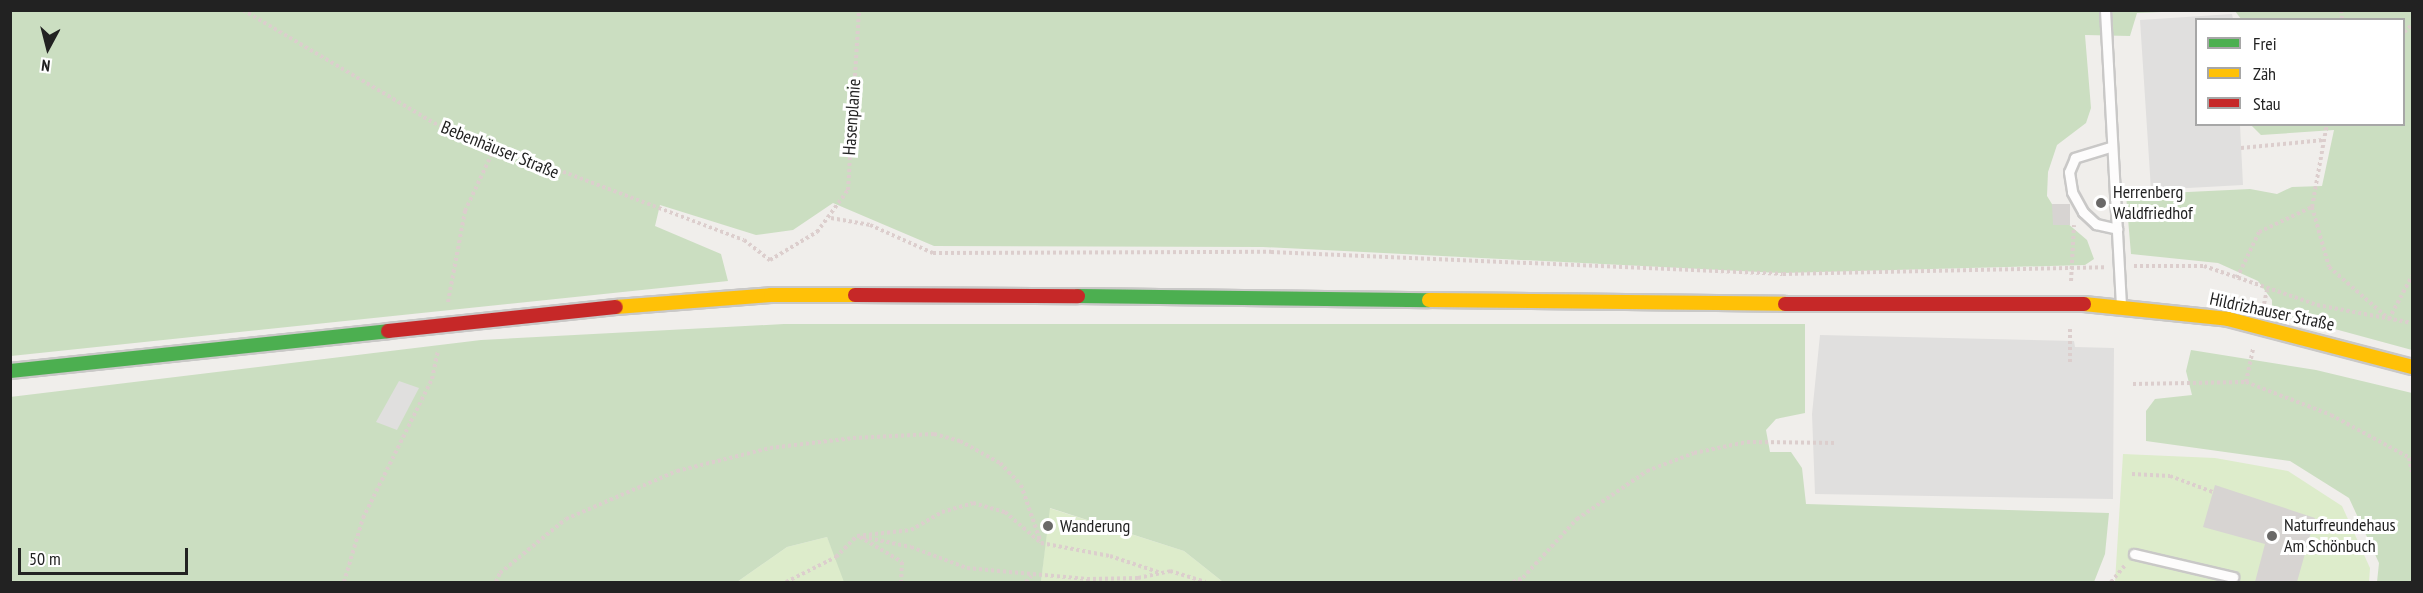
<!DOCTYPE html>
<meta charset="utf-8">
<style>
body{margin:0}
#map{position:relative;width:2423px;height:593px;overflow:hidden;background:#f0eeeb;font-family:"PT Sans Narrow",sans-serif}
div>[style]{position:absolute}
.grass>*{inset:0;background:#ddeccb}
.forest>*{inset:0;background:#cbdec1}
.parking>*{inset:0;background:#e0dfde}
.building>*{inset:0;background:#d7d4d2}
.path>*{height:4px;margin-top:-2px;transform-origin:0;background:repeating-linear-gradient(90deg,#dccecd 0 3px,transparent 0 6px)}
.roads{filter:drop-shadow(2px 0 #c9c8c7) drop-shadow(-2px 0 #c9c8c7) drop-shadow(0 2px #c9c8c7) drop-shadow(0 -2px #c9c8c7)}
.lane>*{height:9px;margin:-4.5px;padding:0 4.5px;transform-origin:4.5px;border-radius:4.5px;background:#fdfcfc}
.fast>*{height:14px;margin:-7px;padding:0 7px;transform-origin:7px;border-radius:7px;background:#4caf50}
.slow>*{height:14px;margin:-7px;padding:0 7px;transform-origin:7px;border-radius:7px;background:#ffc107}
.jam>*{height:14px;margin:-7px;padding:0 7px;transform-origin:7px;border-radius:7px;background:#c62828}
.dots>*{width:16px;height:16px;translate:-50% -50%;box-sizing:border-box;border:3px solid #fff;border-radius:50%}
span{translate:-50% -50%;white-space:nowrap;text-align:center;line-height:1.15;-webkit-text-stroke:6px #fff;paint-order:stroke}
.street-label{font-size:18px;color:#222}
.poi-label{font-size:18px;color:#222}
.left{translate:0 -50%;text-align:left}
.frame{position:absolute;inset:0;border:12px solid #222;pointer-events:none}
.legend{position:absolute;left:2195px;top:18px;width:210px;height:108px;box-sizing:border-box;background:#fff;border:2px solid #a7a7a7;margin:0;padding:8px 10px;list-style:none;font-size:18px;color:#222}
.legend li{display:flex;align-items:center;gap:12px;height:30px}
.legend b{width:30px;border:2px solid #a7a7a7}
.north{position:absolute;left:18px;top:18px;width:60px;height:60px;-webkit-text-stroke:4px #fff;paint-order:stroke;rotate:187deg;font-size:16px;font-weight:700;line-height:24px;text-align:center;color:#222}
.north::after{content:'';display:block;margin:auto;width:21px;height:27px;background:#222;clip-path:polygon(50% 0,100% 100%,50% 72%,0 100%)}
.scale{position:absolute;left:18px;top:548px;width:170px;height:27px;box-sizing:border-box;border:3px solid #222;border-top:0;padding-left:8px;font-size:18px;line-height:21px;white-space:nowrap;color:#222;-webkit-text-stroke:4px #fff;paint-order:stroke}
</style>
<div id="map">
<div class="grass">
<div style="clip-path:polygon(2123px 454px,2215px 458px,2288px 471px,2342px 506px,2370px 568px,2369px 582px,2115px 582px)"></div>
<div style="clip-path:polygon(1049px 508px,1184px 551px,1223px 582px,1041px 582px)"></div>
<div style="clip-path:polygon(827px 537px,846px 582px,737px 582px,787px 547px)"></div>
</div>
<div class="forest">
<div style="clip-path:polygon(10px 11px,2186px 11px,2137px 13px,2130px 36px,2085px 35px,2091px 108px,2086px 123px,2057px 145px,2048px 172px,2047px 196px,2060px 217px,2087px 240px,2094px 259px,2085px 265px,1782px 273px,1263px 247px,934px 246px,833px 203px,793px 230px,756px 235px,660px 205px,655px 226px,721px 254px,728px 281px,11px 356px)"></div>
<div style="clip-path:polygon(2235px 11px,2412px 11px,2412px 350px,2272px 312px,2272px 300px,2258px 281px,2218px 263px,2131px 254px,2126px 195px,2250px 189px,2277px 194px,2292px 187px,2322px 186px,2334px 130px,2261px 135px,2251px 125px,2404px 124px,2404px 20px,2241px 19px)"></div>
<div style="clip-path:polygon(784px 324px,1805px 324px,1805px 413px,1776px 419px,1766px 430px,1770px 452px,1791px 452px,1802px 468px,1806px 504px,2109px 513px,2105px 554px,2094px 582px,1223px 582px,1184px 551px,1050px 508px,1041px 582px,844px 582px,827px 537px,787px 547px,737px 582px,11px 582px,10px 397px,481px 340px)"></div>
<div style="clip-path:polygon(2191px 350px,2316px 370px,2412px 393px,2412px 582px,2377px 582px,2379px 563px,2349px 498px,2290px 461px,2146px 441px,2146px 411px,2155px 399px,2192px 395px,2186px 371px)"></div>
</div>
<div class="parking">
<div style="clip-path:polygon(2232px 14px,2233px 19px,2196px 20px,2196px 124px,2240px 125px,2243px 185px,2151px 190px,2140px 20px)"></div>
<div style="clip-path:polygon(1820px 335px,2074px 341px,2075px 347px,2114px 348px,2113px 499px,1815px 494px,1812px 414px)"></div>
<div style="clip-path:polygon(399px 381px,419px 388px,397px 430px,376px 422px)"></div>
</div>
<div class="building">
<div style="clip-path:polygon(2052px 204px,2070px 204px,2070px 225px,2053px 225px)"></div>
<div style="clip-path:polygon(2215px 485px,2315px 518px,2297px 582px,2255px 582px,2265px 544px,2203px 527px)"></div>
</div>
<div class="path">
<div style="left:243px;top:10px;width:222px;rotate:30.6deg"></div>
<div style="left:434px;top:123px;width:331px;rotate:20.7deg"></div>
<div style="left:744px;top:240px;width:33px;rotate:38deg"></div>
<div style="left:2341px;top:10px;width:10px;rotate:84deg"></div>
<div style="left:2404px;top:32px;width:11px;rotate:-41deg"></div>
<div style="left:2241px;top:148px;width:83px;rotate:-5.5deg"></div>
<div style="left:2312px;top:207px;width:62px;rotate:74.2deg"></div>
<div style="left:2329px;top:267px;width:79px;rotate:40.9deg"></div>
<div style="left:2389px;top:319px;width:49px;rotate:-61.9deg"></div>
<div style="left:831px;top:218px;width:40px;rotate:10deg"></div>
<div style="left:870px;top:225px;width:69px;rotate:24deg"></div>
<div style="left:933px;top:253px;width:338px;rotate:-0.2deg"></div>
<div style="left:1271px;top:252px;width:512px;rotate:2.46deg"></div>
<div style="left:1783px;top:274px;width:322px;rotate:-1.2deg"></div>
<div style="left:770px;top:260px;width:55px;rotate:-30.8deg"></div>
<div style="left:817px;top:232px;width:52px;rotate:-53.6deg"></div>
<div style="left:848px;top:190px;width:180px;rotate:-86.5deg"></div>
<div style="left:2134px;top:266px;width:70px"></div>
<div style="left:2204px;top:266px;width:120px;rotate:19deg"></div>
<div style="left:2317px;top:305px;width:97px;rotate:10.7deg"></div>
<div style="left:2237px;top:278px;width:51px;rotate:-64.4deg"></div>
<div style="left:2259px;top:232px;width:59px;rotate:-25.3deg"></div>
<div style="left:2312px;top:207px;width:84px;rotate:-79.8deg"></div>
<div style="left:2071px;top:281px;width:56px;rotate:-86.9deg"></div>
<div style="left:448px;top:302px;width:93px;rotate:-79.4deg"></div>
<div style="left:465px;top:211px;width:68px;rotate:-64.9deg"></div>
<div style="left:2264px;top:304px;width:14px;rotate:-78deg"></div>
<div style="left:2070px;top:362px;width:35px;rotate:-90deg"></div>
<div style="left:2246px;top:382px;width:34px;rotate:-78deg"></div>
<div style="left:2133px;top:384px;width:113px;rotate:-1deg"></div>
<div style="left:2246px;top:382px;width:91px;rotate:21.2deg"></div>
<div style="left:2331px;top:415px;width:92px;rotate:28.5deg"></div>
<div style="left:2409px;top:458px;width:14px;rotate:78deg"></div>
<div style="left:2132px;top:474px;width:38px;rotate:3deg"></div>
<div style="left:2170px;top:476px;width:46px;rotate:20.4deg"></div>
<div style="left:860px;top:537px;width:49px;rotate:30.8deg"></div>
<div style="left:902px;top:562px;width:20px;rotate:93deg"></div>
<div style="left:863px;top:537px;width:49px;rotate:11.8deg"></div>
<div style="left:911px;top:547px;width:60px;rotate:20.6deg"></div>
<div style="left:967px;top:568px;width:121px;rotate:5.2deg"></div>
<div style="left:1087px;top:579px;width:51px;rotate:-1.1deg"></div>
<div style="left:1138px;top:578px;width:33px;rotate:-12deg"></div>
<div style="left:1170px;top:571px;width:37px;rotate:17deg"></div>
<div style="left:344px;top:582px;width:67px;rotate:-73.5deg"></div>
<div style="left:363px;top:518px;width:155px;rotate:-63.6deg"></div>
<div style="left:432px;top:379px;width:30px;rotate:-78deg"></div>
<div style="left:496px;top:582px;width:10px;rotate:-66deg"></div>
<div style="left:500px;top:573px;width:85px;rotate:-39.3deg"></div>
<div style="left:566px;top:519px;width:121px;rotate:-23.4deg"></div>
<div style="left:677px;top:471px;width:96px;rotate:-13.9deg"></div>
<div style="left:770px;top:448px;width:84px;rotate:-6.9deg"></div>
<div style="left:853px;top:438px;width:81px;rotate:-2.8deg"></div>
<div style="left:934px;top:434px;width:27px;rotate:15deg"></div>
<div style="left:960px;top:441px;width:46px;rotate:28.8deg"></div>
<div style="left:1000px;top:463px;width:30px;rotate:46deg"></div>
<div style="left:1021px;top:485px;width:61px;rotate:71deg"></div>
<div style="left:786px;top:582px;width:56px;rotate:-26.6deg"></div>
<div style="left:836px;top:557px;width:30px;rotate:-45deg"></div>
<div style="left:857px;top:536px;width:54px;rotate:-6.3deg"></div>
<div style="left:911px;top:530px;width:36px;rotate:-30deg"></div>
<div style="left:942px;top:512px;width:32px;rotate:-16deg"></div>
<div style="left:973px;top:503px;width:33px;rotate:16deg"></div>
<div style="left:1005px;top:512px;width:48px;rotate:40.7deg"></div>
<div style="left:1041px;top:543px;width:70px;rotate:10.7deg"></div>
<div style="left:1110px;top:556px;width:51px;rotate:18.4deg"></div>
<div style="left:1026px;top:582px;width:8px;rotate:-50deg"></div>
<div style="left:1513px;top:582px;width:10px;rotate:-24deg"></div>
<div style="left:1519px;top:582px;width:86px;rotate:-47.4deg"></div>
<div style="left:1577px;top:519px;width:85px;rotate:-34.4deg"></div>
<div style="left:1647px;top:471px;width:50px;rotate:-21deg"></div>
<div style="left:1694px;top:453px;width:54px;rotate:-11.7deg"></div>
<div style="left:1747px;top:442px;width:90px;rotate:0.6deg"></div>
<div style="left:2111px;top:582px;width:23px;rotate:-50deg"></div>
</div>
<div class="roads">
<div class="lane">
<div style="left:2105px;top:10px;width:294px;rotate:86.9deg"></div>
<div style="left:2110px;top:147px;width:37px;rotate:163deg"></div>
<div style="left:2075px;top:158px;width:15px;rotate:113deg"></div>
<div style="left:2069px;top:172px;width:20px;rotate:81deg"></div>
<div style="left:2072px;top:192px;width:23px;rotate:61deg"></div>
<div style="left:2083px;top:212px;width:18px;rotate:43deg"></div>
<div style="left:2096px;top:224px;width:22px;rotate:13deg"></div>
<div style="left:2134px;top:554px;width:102px;rotate:13.1deg"></div>
</div>
<div class="fast">
<div style="left:1078px;top:296px;width:351px;rotate:0.7deg"></div>
<div style="left:10px;top:371px;width:380px;rotate:-6deg"></div>
</div>
<div class="slow">
<div style="left:1429px;top:300px;width:356px;rotate:0.6deg"></div>
<div style="left:2084px;top:304px;width:145px;rotate:5.9deg"></div>
<div style="left:2228px;top:319px;width:190px;rotate:14.6deg"></div>
<div style="left:616px;top:307px;width:155px;rotate:-4.4deg"></div>
<div style="left:771px;top:295px;width:84px"></div>
</div>
<div class="jam">
<div style="left:855px;top:295px;width:223px;rotate:0.3deg"></div>
<div style="left:1785px;top:304px;width:299px"></div>
<div style="left:388px;top:331px;width:229px;rotate:-6deg"></div>
</div>
</div>
<div class="dots">
<div style="left:2101px;top:203px;background:#6a6968"></div>
<div style="left:1048px;top:526px;background:#6a6968"></div>
<div style="left:2272px;top:536px;background:#6a6968"></div>
</div>
<div class="street-label">
<span style="left:852px;top:117px;rotate:-86deg">Hasenplanie</span>
<span style="left:500px;top:150px;rotate:22deg">Bebenhäuser Straße</span>
<span style="left:2272px;top:312px;rotate:12deg">Hildrizhauser Straße</span>
</div>
<div class="poi-label">
<span class="left" style="left:2113px;top:203px">Herrenberg<br>Waldfriedhof</span>
<span class="left" style="left:1060px;top:526px">Wanderung</span>
<span class="left" style="left:2284px;top:536px">Naturfreundehaus<br>Am Schönbuch</span>
</div>
<div class="frame"></div>
<ul class="legend">
<li><b style="height:8px;background:#4caf50"></b>Frei</li>
<li><b style="height:8px;background:#ffc107"></b>Zäh</li>
<li><b style="height:8px;background:#c62828"></b>Stau</li>
</ul>
<div class="north">N</div>
<div class="scale">50 m</div>
</div>
